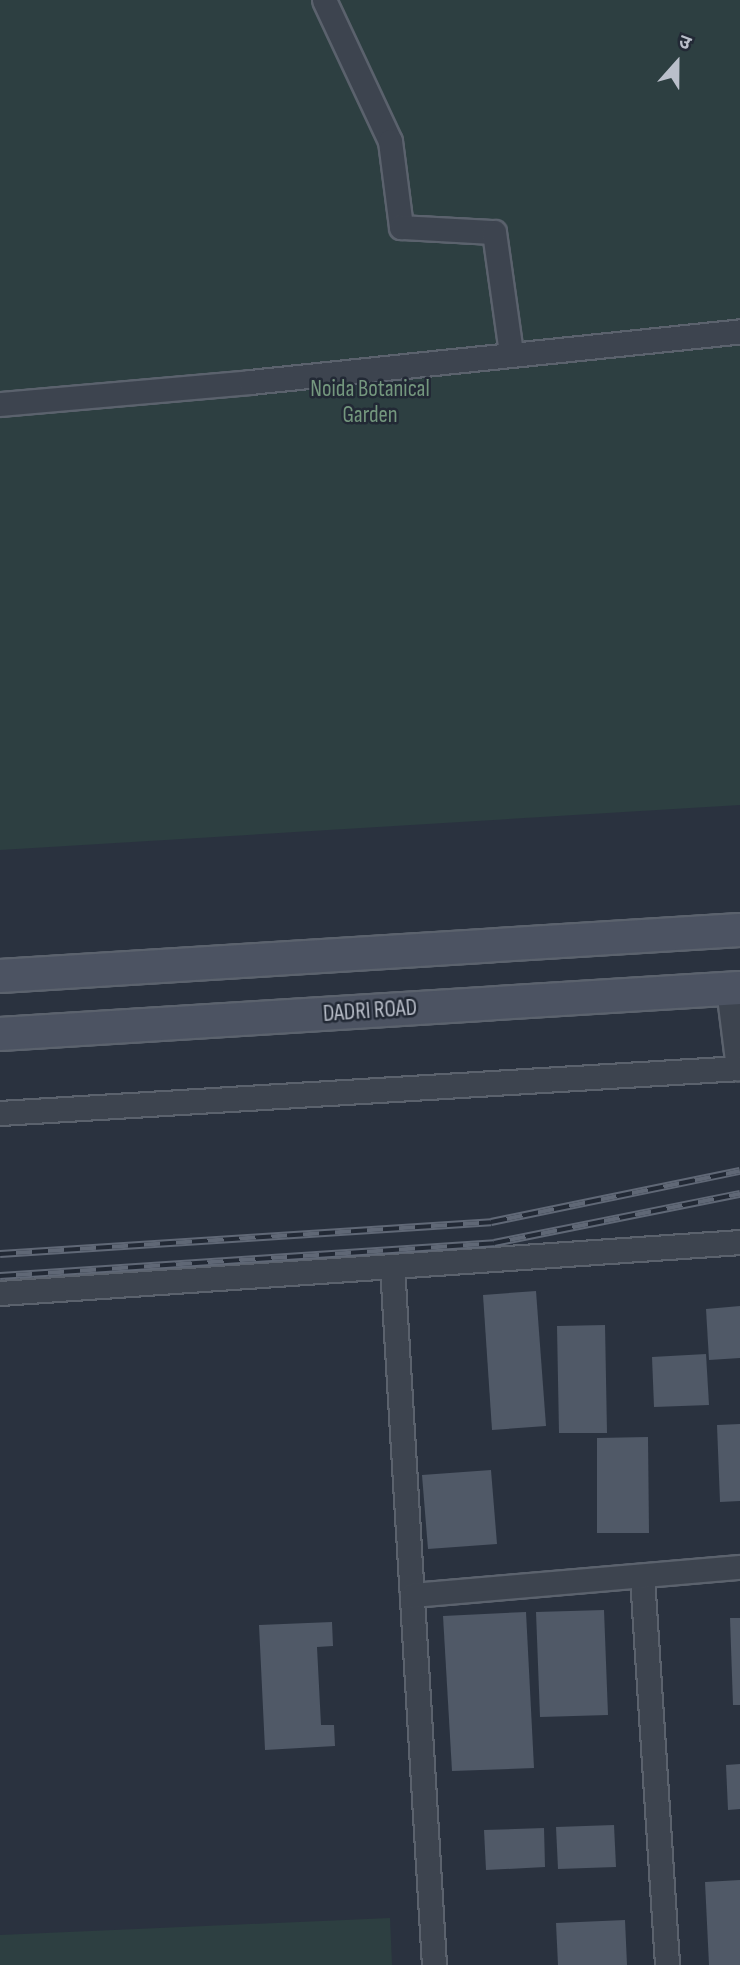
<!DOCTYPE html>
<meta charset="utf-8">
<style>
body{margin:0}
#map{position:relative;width:740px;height:1965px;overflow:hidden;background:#2a323f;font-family:"Sofia Sans Condensed","Noto Sans Devanagari",sans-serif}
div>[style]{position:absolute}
.green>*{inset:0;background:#2d3f41}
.building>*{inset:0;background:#505967}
.roads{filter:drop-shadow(2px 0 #5b626d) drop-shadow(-2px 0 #5b626d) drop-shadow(0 2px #5b626d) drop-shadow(0 -2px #5b626d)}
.street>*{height:23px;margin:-11.5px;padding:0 11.5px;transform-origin:11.5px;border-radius:11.5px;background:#3d444f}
.secondary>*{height:32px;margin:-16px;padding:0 16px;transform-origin:16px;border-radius:16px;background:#4c5362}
.rail>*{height:8px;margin-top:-4px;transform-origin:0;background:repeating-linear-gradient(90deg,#222935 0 16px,#606876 0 32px);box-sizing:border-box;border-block:2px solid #606876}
span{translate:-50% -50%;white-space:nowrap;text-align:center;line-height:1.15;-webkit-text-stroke:5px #222935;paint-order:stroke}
.park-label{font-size:23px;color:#74977e}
.street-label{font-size:23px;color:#babfca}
.north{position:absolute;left:642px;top:28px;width:70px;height:70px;-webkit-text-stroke:5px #222935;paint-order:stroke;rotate:21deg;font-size:19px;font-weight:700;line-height:28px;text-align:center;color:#babfca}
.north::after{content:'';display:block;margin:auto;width:24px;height:32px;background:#babfca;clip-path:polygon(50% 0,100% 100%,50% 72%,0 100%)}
</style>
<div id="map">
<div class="green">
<div style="clip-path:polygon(0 0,740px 0,740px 805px,0 850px)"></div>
<div style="clip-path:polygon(390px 1918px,392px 1965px,0 1965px,0 1935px)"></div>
</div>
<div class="building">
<div style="clip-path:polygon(536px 1291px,546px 1426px,492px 1430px,483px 1295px)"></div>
<div style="clip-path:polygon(740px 1306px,740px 1358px,709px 1360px,706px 1309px)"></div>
<div style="clip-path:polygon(605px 1325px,607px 1433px,559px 1433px,557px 1326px)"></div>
<div style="clip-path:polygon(706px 1354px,709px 1405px,654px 1407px,652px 1357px)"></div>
<div style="clip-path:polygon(740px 1424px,740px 1501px,720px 1502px,717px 1425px)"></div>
<div style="clip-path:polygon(648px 1437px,649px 1533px,597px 1533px,597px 1438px)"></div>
<div style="clip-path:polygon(491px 1470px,497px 1544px,428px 1549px,422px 1475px)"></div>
<div style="clip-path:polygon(604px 1610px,608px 1715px,540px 1717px,536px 1612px)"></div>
<div style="clip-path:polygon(526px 1612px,534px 1768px,452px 1771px,443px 1616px)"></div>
<div style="clip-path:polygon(730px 1618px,740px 1618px,740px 1705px,733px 1705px)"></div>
<div style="clip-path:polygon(332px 1622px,333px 1646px,317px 1647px,321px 1725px,334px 1725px,335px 1746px,265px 1750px,259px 1625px)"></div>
<div style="clip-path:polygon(740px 1764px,740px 1809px,728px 1810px,726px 1765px)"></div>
<div style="clip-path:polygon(614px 1825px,616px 1867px,558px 1869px,556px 1827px)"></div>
<div style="clip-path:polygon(544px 1828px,545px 1867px,486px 1870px,484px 1830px)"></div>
<div style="clip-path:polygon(740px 1880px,740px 1965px,709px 1965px,705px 1882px)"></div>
<div style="clip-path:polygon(625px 1920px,627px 1965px,558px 1965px,556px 1923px)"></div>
</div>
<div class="roads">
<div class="street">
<div style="left:324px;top:0;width:156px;rotate:64.9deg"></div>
<div style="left:390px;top:141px;width:87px;rotate:82.7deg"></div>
<div style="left:401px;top:227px;width:93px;rotate:3.1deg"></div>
<div style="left:494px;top:232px;width:122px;rotate:82deg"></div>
<div style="left:0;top:404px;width:251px;rotate:-5deg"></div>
<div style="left:250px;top:382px;width:493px;rotate:-5.9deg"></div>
<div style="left:728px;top:988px;width:81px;rotate:82.9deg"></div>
<div style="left:0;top:1113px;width:741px;rotate:-3.48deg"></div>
<div style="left:392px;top:1266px;width:700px;rotate:86.56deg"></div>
<div style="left:0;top:1293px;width:742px;rotate:-3.94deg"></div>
<div style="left:642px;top:1577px;width:389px;rotate:86.3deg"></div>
<div style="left:412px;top:1595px;width:329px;rotate:-4.9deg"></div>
</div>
<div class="secondary">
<div style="left:0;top:976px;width:741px;rotate:-3.56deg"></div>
<div style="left:0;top:1034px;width:741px;rotate:-3.56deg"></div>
</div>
</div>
<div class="rail">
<div style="left:0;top:1254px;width:492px;rotate:-3.7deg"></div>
<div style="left:491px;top:1222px;width:254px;rotate:-11.6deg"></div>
<div style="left:0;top:1276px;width:495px;rotate:-3.8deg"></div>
<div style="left:494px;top:1243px;width:251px;rotate:-11.3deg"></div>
</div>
<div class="park-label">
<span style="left:370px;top:402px">Noida Botanical<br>Garden</span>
</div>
<div class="street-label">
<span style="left:370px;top:1011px;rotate:-4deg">DADRI ROAD</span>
</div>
<div class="north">उ</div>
</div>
